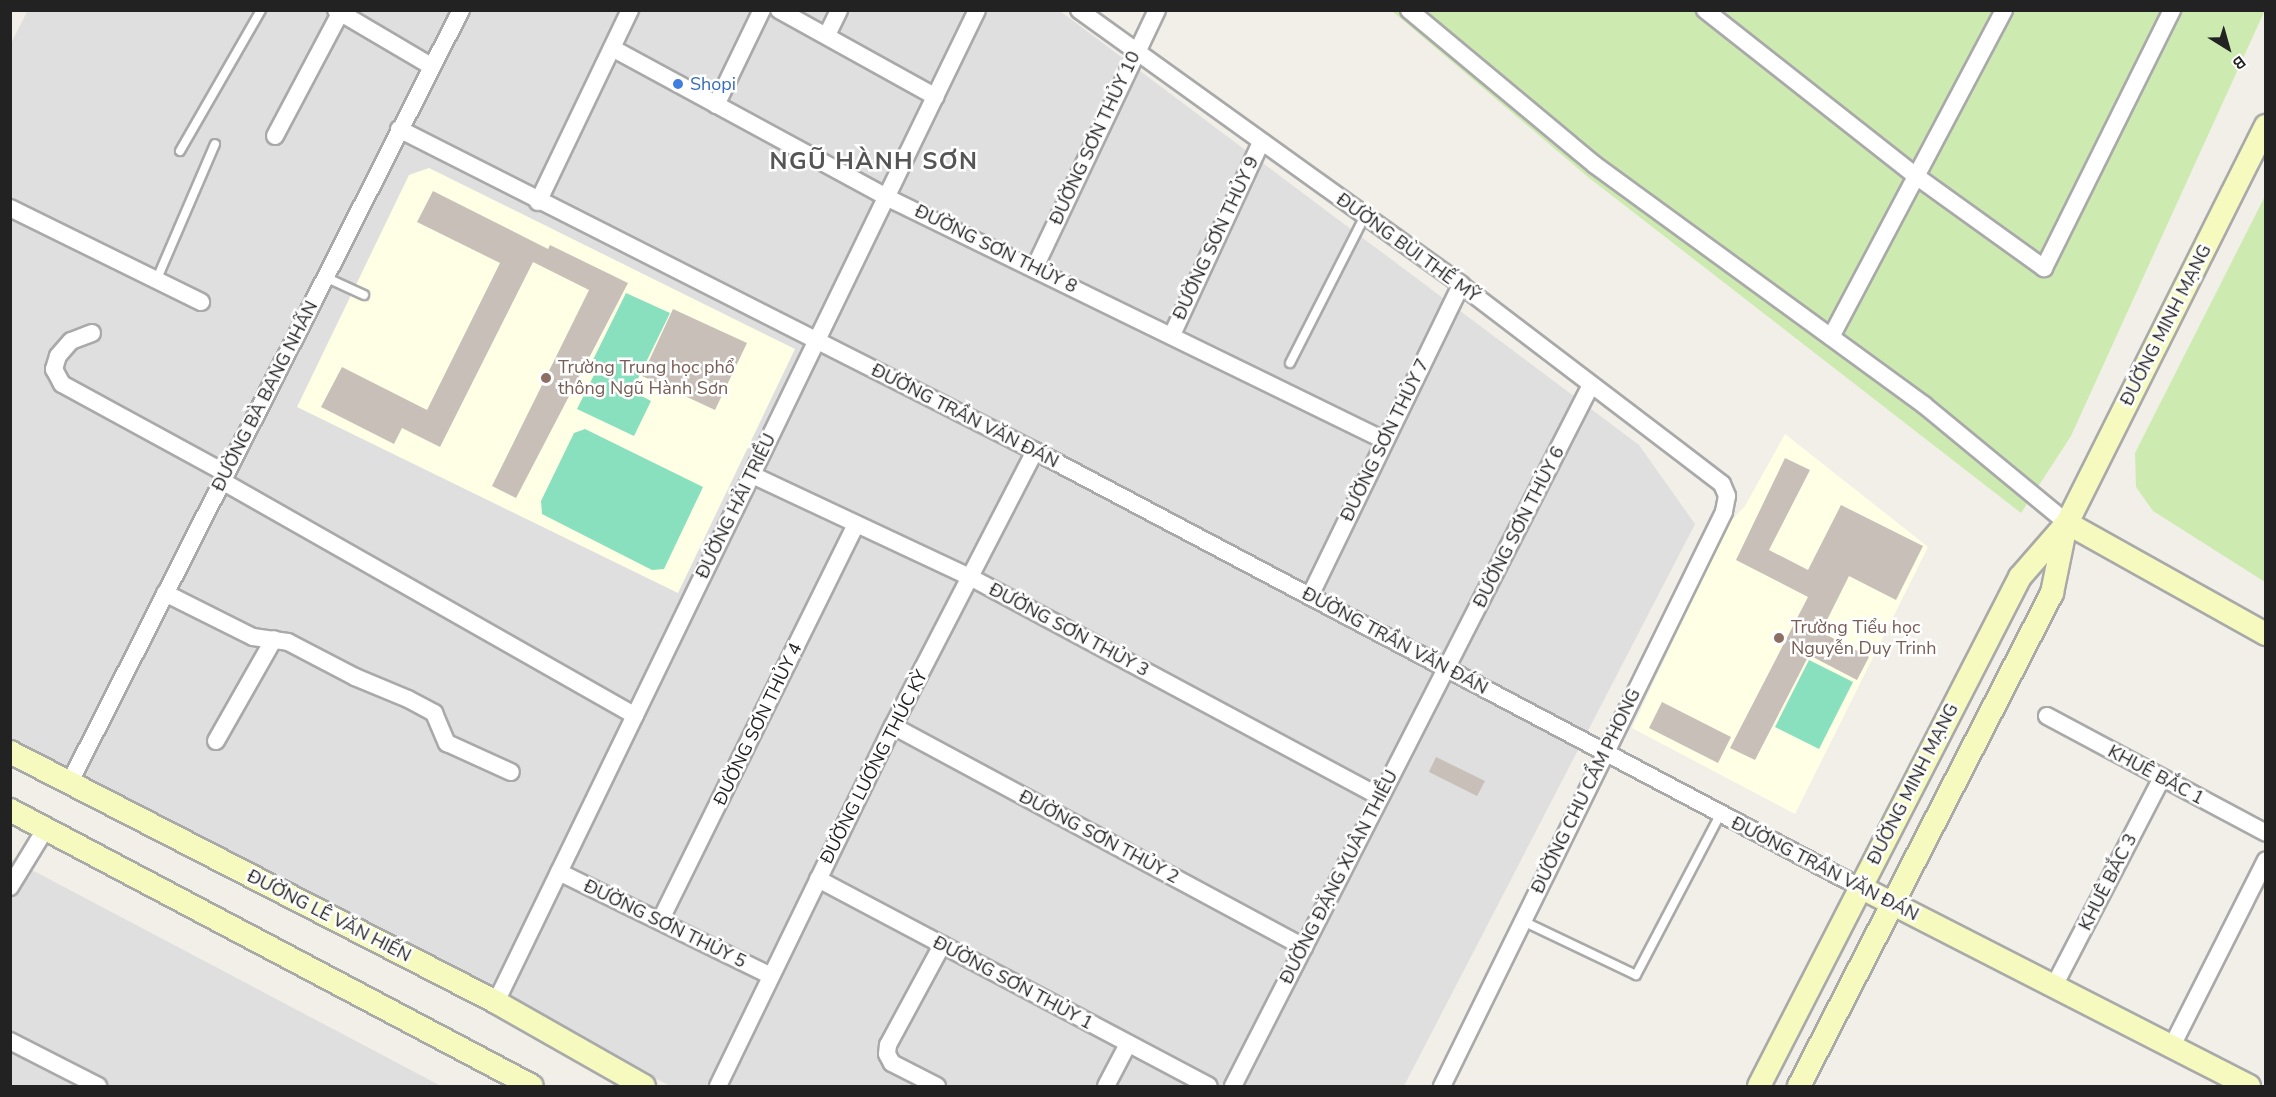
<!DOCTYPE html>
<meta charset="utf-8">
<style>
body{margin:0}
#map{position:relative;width:2276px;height:1097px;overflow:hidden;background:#f2efe9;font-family:"Nunito Sans",sans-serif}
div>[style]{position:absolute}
.residential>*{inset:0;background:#e0dfdf}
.education>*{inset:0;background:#ffffe5}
.grass>*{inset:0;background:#cdebb0}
.pitch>*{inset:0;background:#88e0be}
.building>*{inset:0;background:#c7bfb8}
.roads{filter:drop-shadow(2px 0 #a9a9a9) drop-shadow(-2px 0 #a9a9a9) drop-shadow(0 2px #a9a9a9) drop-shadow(0 -2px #a9a9a9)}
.lane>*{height:8px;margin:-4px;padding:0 4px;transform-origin:4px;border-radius:4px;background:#fff}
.street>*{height:16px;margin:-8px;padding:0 8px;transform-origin:8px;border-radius:8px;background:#fff}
.secondary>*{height:22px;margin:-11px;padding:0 11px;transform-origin:11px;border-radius:11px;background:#f7fabf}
.dots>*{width:16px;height:16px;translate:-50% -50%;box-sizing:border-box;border:3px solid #fff;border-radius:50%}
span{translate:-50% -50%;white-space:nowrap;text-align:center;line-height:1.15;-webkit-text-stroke:5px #fff;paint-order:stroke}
.shop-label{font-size:18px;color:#366cbe}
.left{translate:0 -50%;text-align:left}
.street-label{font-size:18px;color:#222}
.education-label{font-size:18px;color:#785e54}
.district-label{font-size:24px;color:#555;font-weight:700;letter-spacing:1.5px}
.frame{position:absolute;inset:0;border:12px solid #222;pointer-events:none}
.north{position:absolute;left:2198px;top:18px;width:60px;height:60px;-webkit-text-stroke:4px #fff;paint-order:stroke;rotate:143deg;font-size:16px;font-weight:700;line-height:24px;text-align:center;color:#222}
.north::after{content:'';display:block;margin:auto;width:21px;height:27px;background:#222;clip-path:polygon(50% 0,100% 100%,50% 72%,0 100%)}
</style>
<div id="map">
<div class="residential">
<div style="clip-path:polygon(28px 10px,1060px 11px,1639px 445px,1695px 524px,1404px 1086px,670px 1086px,11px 737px,10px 45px)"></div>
<div style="clip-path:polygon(11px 859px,441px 1086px,11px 1086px)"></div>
</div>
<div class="education">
<div style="clip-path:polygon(429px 168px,795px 349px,678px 593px,297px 407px,409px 175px)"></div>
<div style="clip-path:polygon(1785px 434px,1928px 547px,1795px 814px,1632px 728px,1729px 523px,1745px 506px)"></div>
</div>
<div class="grass">
<div style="clip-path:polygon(2265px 10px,2071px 436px,2021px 513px,1588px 177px,1392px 11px)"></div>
<div style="clip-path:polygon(2265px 196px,2266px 582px,2265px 582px,2153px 511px,2136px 487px,2135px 453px)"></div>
</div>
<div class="pitch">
<div style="clip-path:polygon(626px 293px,670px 313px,632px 391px,651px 401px,634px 436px,577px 409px,595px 373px,588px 370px)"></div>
<div style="clip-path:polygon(585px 429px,703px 487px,664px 569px,652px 570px,542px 514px,541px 501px,574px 433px)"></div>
<div style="clip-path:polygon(1809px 660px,1853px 682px,1819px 749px,1775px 727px)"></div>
</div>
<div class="building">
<div style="clip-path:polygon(433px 191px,548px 249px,550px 245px,628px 283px,516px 498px,492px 486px,589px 290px,533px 262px,440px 447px,402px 428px,394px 444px,321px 407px,342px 367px,427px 410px,500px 263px,417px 222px)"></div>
<div style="clip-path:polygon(673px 309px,747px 343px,715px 410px,642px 376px)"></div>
<div style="clip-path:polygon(1785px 458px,1810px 470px,1769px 550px,1808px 570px,1841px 505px,1923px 546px,1896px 600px,1849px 576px,1821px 632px,1869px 657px,1857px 680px,1809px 655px,1755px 760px,1730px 748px,1808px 597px,1736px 560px)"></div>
<div style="clip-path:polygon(1662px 702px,1731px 737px,1718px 763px,1649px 728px)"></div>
<div style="clip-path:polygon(1436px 757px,1485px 781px,1477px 796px,1429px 772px)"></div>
</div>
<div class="roads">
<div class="lane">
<div style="left:180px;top:151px;width:163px;rotate:-60.1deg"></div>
<div style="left:325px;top:277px;width:43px;rotate:24.8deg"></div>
<div style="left:156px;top:281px;width:149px;rotate:-66.7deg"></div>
<div style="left:1290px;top:363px;width:165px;rotate:-63deg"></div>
<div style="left:1523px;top:921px;width:125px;rotate:25.5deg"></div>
<div style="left:1636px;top:975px;width:181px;rotate:-62.3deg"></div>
</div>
<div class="street">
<div style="left:336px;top:10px;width:110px;rotate:30.5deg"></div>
<div style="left:779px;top:10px;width:179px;rotate:29deg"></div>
<div style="left:1079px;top:10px;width:471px;rotate:35.7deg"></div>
<div style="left:1461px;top:285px;width:328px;rotate:37.3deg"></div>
<div style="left:1722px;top:484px;width:13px;rotate:67deg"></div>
<div style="left:1727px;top:496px;width:16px;rotate:101deg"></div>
<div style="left:1724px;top:512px;width:640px;rotate:116.16deg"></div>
<div style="left:1409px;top:10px;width:242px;rotate:39.8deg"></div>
<div style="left:1595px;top:165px;width:407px;rotate:36.1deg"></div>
<div style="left:1924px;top:405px;width:185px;rotate:39.5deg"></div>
<div style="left:1705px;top:10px;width:268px;rotate:38.2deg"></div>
<div style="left:1916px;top:176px;width:158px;rotate:35.7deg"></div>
<div style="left:2044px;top:268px;width:288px;rotate:-63.6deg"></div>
<div style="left:827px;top:35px;width:28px;rotate:-64deg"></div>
<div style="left:612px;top:48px;width:314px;rotate:28.5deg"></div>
<div style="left:888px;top:198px;width:552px;rotate:26.01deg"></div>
<div style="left:716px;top:105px;width:106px;rotate:-64.2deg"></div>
<div style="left:399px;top:129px;width:713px;rotate:26.85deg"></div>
<div style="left:1035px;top:451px;width:933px;rotate:27.86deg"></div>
<div style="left:275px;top:136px;width:139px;rotate:-62.1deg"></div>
<div style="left:538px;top:202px;width:213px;rotate:-64.4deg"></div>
<div style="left:10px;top:208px;width:213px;rotate:26.2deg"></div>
<div style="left:1035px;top:267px;width:284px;rotate:-64.6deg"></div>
<div style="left:92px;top:333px;width:22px;rotate:159deg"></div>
<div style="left:71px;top:341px;width:20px;rotate:131deg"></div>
<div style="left:58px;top:356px;width:14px;rotate:107deg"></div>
<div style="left:54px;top:369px;width:17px;rotate:62deg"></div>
<div style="left:62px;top:384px;width:186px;rotate:28.6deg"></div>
<div style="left:1172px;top:335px;width:213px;rotate:-65.2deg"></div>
<div style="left:1831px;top:337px;width:370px;rotate:-62.1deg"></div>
<div style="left:752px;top:475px;width:241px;rotate:25.1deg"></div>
<div style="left:970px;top:577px;width:465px;rotate:28.2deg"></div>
<div style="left:222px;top:481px;width:475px;rotate:29.6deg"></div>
<div style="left:165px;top:593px;width:98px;rotate:26.6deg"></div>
<div style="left:253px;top:637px;width:35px;rotate:8deg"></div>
<div style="left:288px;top:642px;width:76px;rotate:27.6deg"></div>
<div style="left:355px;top:677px;width:57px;rotate:22.5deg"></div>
<div style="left:408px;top:699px;width:30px;rotate:28deg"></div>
<div style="left:434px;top:713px;width:33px;rotate:67deg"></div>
<div style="left:447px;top:743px;width:70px;rotate:24.4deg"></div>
<div style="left:1310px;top:596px;width:346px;rotate:-64.1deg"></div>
<div style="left:2047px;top:716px;width:248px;rotate:28.1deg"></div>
<div style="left:893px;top:726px;width:467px;rotate:28.3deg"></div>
<div style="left:216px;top:741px;width:117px;rotate:-60.4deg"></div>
<div style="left:70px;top:782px;width:865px;rotate:-63.14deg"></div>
<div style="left:559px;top:872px;width:236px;rotate:26.1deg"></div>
<div style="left:818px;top:879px;width:442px;rotate:27.9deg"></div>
<div style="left:10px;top:887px;width:69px;rotate:-58.6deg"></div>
<div style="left:660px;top:921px;width:441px;rotate:-63.7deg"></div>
<div style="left:2054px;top:986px;width:234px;rotate:-62.6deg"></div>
<div style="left:496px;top:1002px;width:1102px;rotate:-64.13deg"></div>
<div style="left:10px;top:1041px;width:99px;rotate:27.1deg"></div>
<div style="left:2172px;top:1046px;width:208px;rotate:-63.2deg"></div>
<div style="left:718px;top:1086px;width:400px;rotate:-64.1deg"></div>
<div style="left:893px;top:726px;width:309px;rotate:-62.7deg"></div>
<div style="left:937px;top:1086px;width:51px;rotate:-152.9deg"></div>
<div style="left:892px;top:1063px;width:10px;rotate:-119deg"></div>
<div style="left:887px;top:1054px;width:9px;rotate:-84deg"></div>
<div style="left:888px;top:1045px;width:114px;rotate:-61.6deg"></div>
<div style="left:1106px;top:1086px;width:47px;rotate:-62.4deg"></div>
<div style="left:1233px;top:1086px;width:787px;rotate:-62.95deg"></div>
</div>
<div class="secondary">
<div style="left:2067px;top:523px;width:228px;rotate:29.2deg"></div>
<div style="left:10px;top:752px;width:547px;rotate:27.22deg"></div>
<div style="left:496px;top:1002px;width:170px;rotate:29.6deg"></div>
<div style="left:10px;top:810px;width:590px;rotate:27.87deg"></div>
<div style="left:1860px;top:887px;width:437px;rotate:27.1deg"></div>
<div style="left:1759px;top:1086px;width:572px;rotate:-62.85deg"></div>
<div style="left:2020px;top:577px;width:72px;rotate:-49deg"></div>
<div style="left:2067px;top:523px;width:444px;rotate:-63.4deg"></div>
<div style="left:1799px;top:1086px;width:554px;rotate:-62.83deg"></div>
<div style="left:2052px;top:593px;width:69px;rotate:-78.4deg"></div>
</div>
</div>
<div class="dots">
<div style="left:678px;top:84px;background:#3f7fe0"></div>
<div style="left:546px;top:378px;background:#8d6e63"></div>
<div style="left:1779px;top:638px;background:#8d6e63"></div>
</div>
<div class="shop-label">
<span class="left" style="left:690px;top:84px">Shopi</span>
</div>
<div class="street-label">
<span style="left:1095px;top:138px;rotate:-65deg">ĐƯỜNG SƠN THỦY 10</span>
<span style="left:1216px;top:238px;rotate:-65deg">ĐƯỜNG SƠN THỦY 9</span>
<span style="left:1408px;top:248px;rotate:36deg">ĐƯỜNG BÙI THẾ MỸ</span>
<span style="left:996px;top:249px;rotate:26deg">ĐƯỜNG SƠN THỦY 8</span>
<span style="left:2166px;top:325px;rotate:-63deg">ĐƯỜNG MINH MẠNG</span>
<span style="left:265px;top:396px;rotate:-63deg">ĐƯỜNG BÀ BANG NHÃN</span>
<span style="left:965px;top:416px;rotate:27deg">ĐƯỜNG TRẦN VĂN ĐÁN</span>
<span style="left:1385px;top:440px;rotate:-64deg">ĐƯỜNG SƠN THỦY 7</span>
<span style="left:736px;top:506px;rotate:-64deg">ĐƯỜNG HẢI TRIỀU</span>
<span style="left:1519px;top:527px;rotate:-63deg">ĐƯỜNG SƠN THỦY 6</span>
<span style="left:1069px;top:630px;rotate:28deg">ĐƯỜNG SƠN THỦY 3</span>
<span style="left:1395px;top:641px;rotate:28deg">ĐƯỜNG TRẦN VĂN ĐÁN</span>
<span style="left:758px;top:724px;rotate:-64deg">ĐƯỜNG SƠN THỦY 4</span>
<span style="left:874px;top:767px;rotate:-63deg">ĐƯỜNG LƯƠNG THÚC KỲ</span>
<span style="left:2156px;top:775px;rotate:28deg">KHUÊ BẮC 1</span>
<span style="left:1913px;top:784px;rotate:-63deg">ĐƯỜNG MINH MẠNG</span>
<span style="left:1586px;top:791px;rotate:-64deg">ĐƯỜNG CHU CẨM PHONG</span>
<span style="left:1099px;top:837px;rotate:28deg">ĐƯỜNG SƠN THỦY 2</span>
<span style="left:1825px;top:869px;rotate:27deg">ĐƯỜNG TRẦN VĂN ĐÁN</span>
<span style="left:1339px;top:877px;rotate:-63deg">ĐƯỜNG ĐẶNG XUÂN THIỀU</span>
<span style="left:2108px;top:882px;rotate:-63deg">KHUÊ BẮC 3</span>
<span style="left:329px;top:916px;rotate:27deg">ĐƯỜNG LÊ VĂN HIẾN</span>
<span style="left:665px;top:924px;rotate:26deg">ĐƯỜNG SƠN THỦY 5</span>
<span style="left:1013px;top:983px;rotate:28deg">ĐƯỜNG SƠN THỦY 1</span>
</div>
<div class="education-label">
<span class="left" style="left:558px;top:378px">Trường Trung học phổ<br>thông Ngũ Hành Sơn</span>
<span class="left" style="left:1791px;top:638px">Trường Tiểu học<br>Nguyễn Duy Trinh</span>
</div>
<div class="district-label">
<span style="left:874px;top:162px">NGŨ HÀNH SƠN</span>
</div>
<div class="frame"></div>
<div class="north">B</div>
</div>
